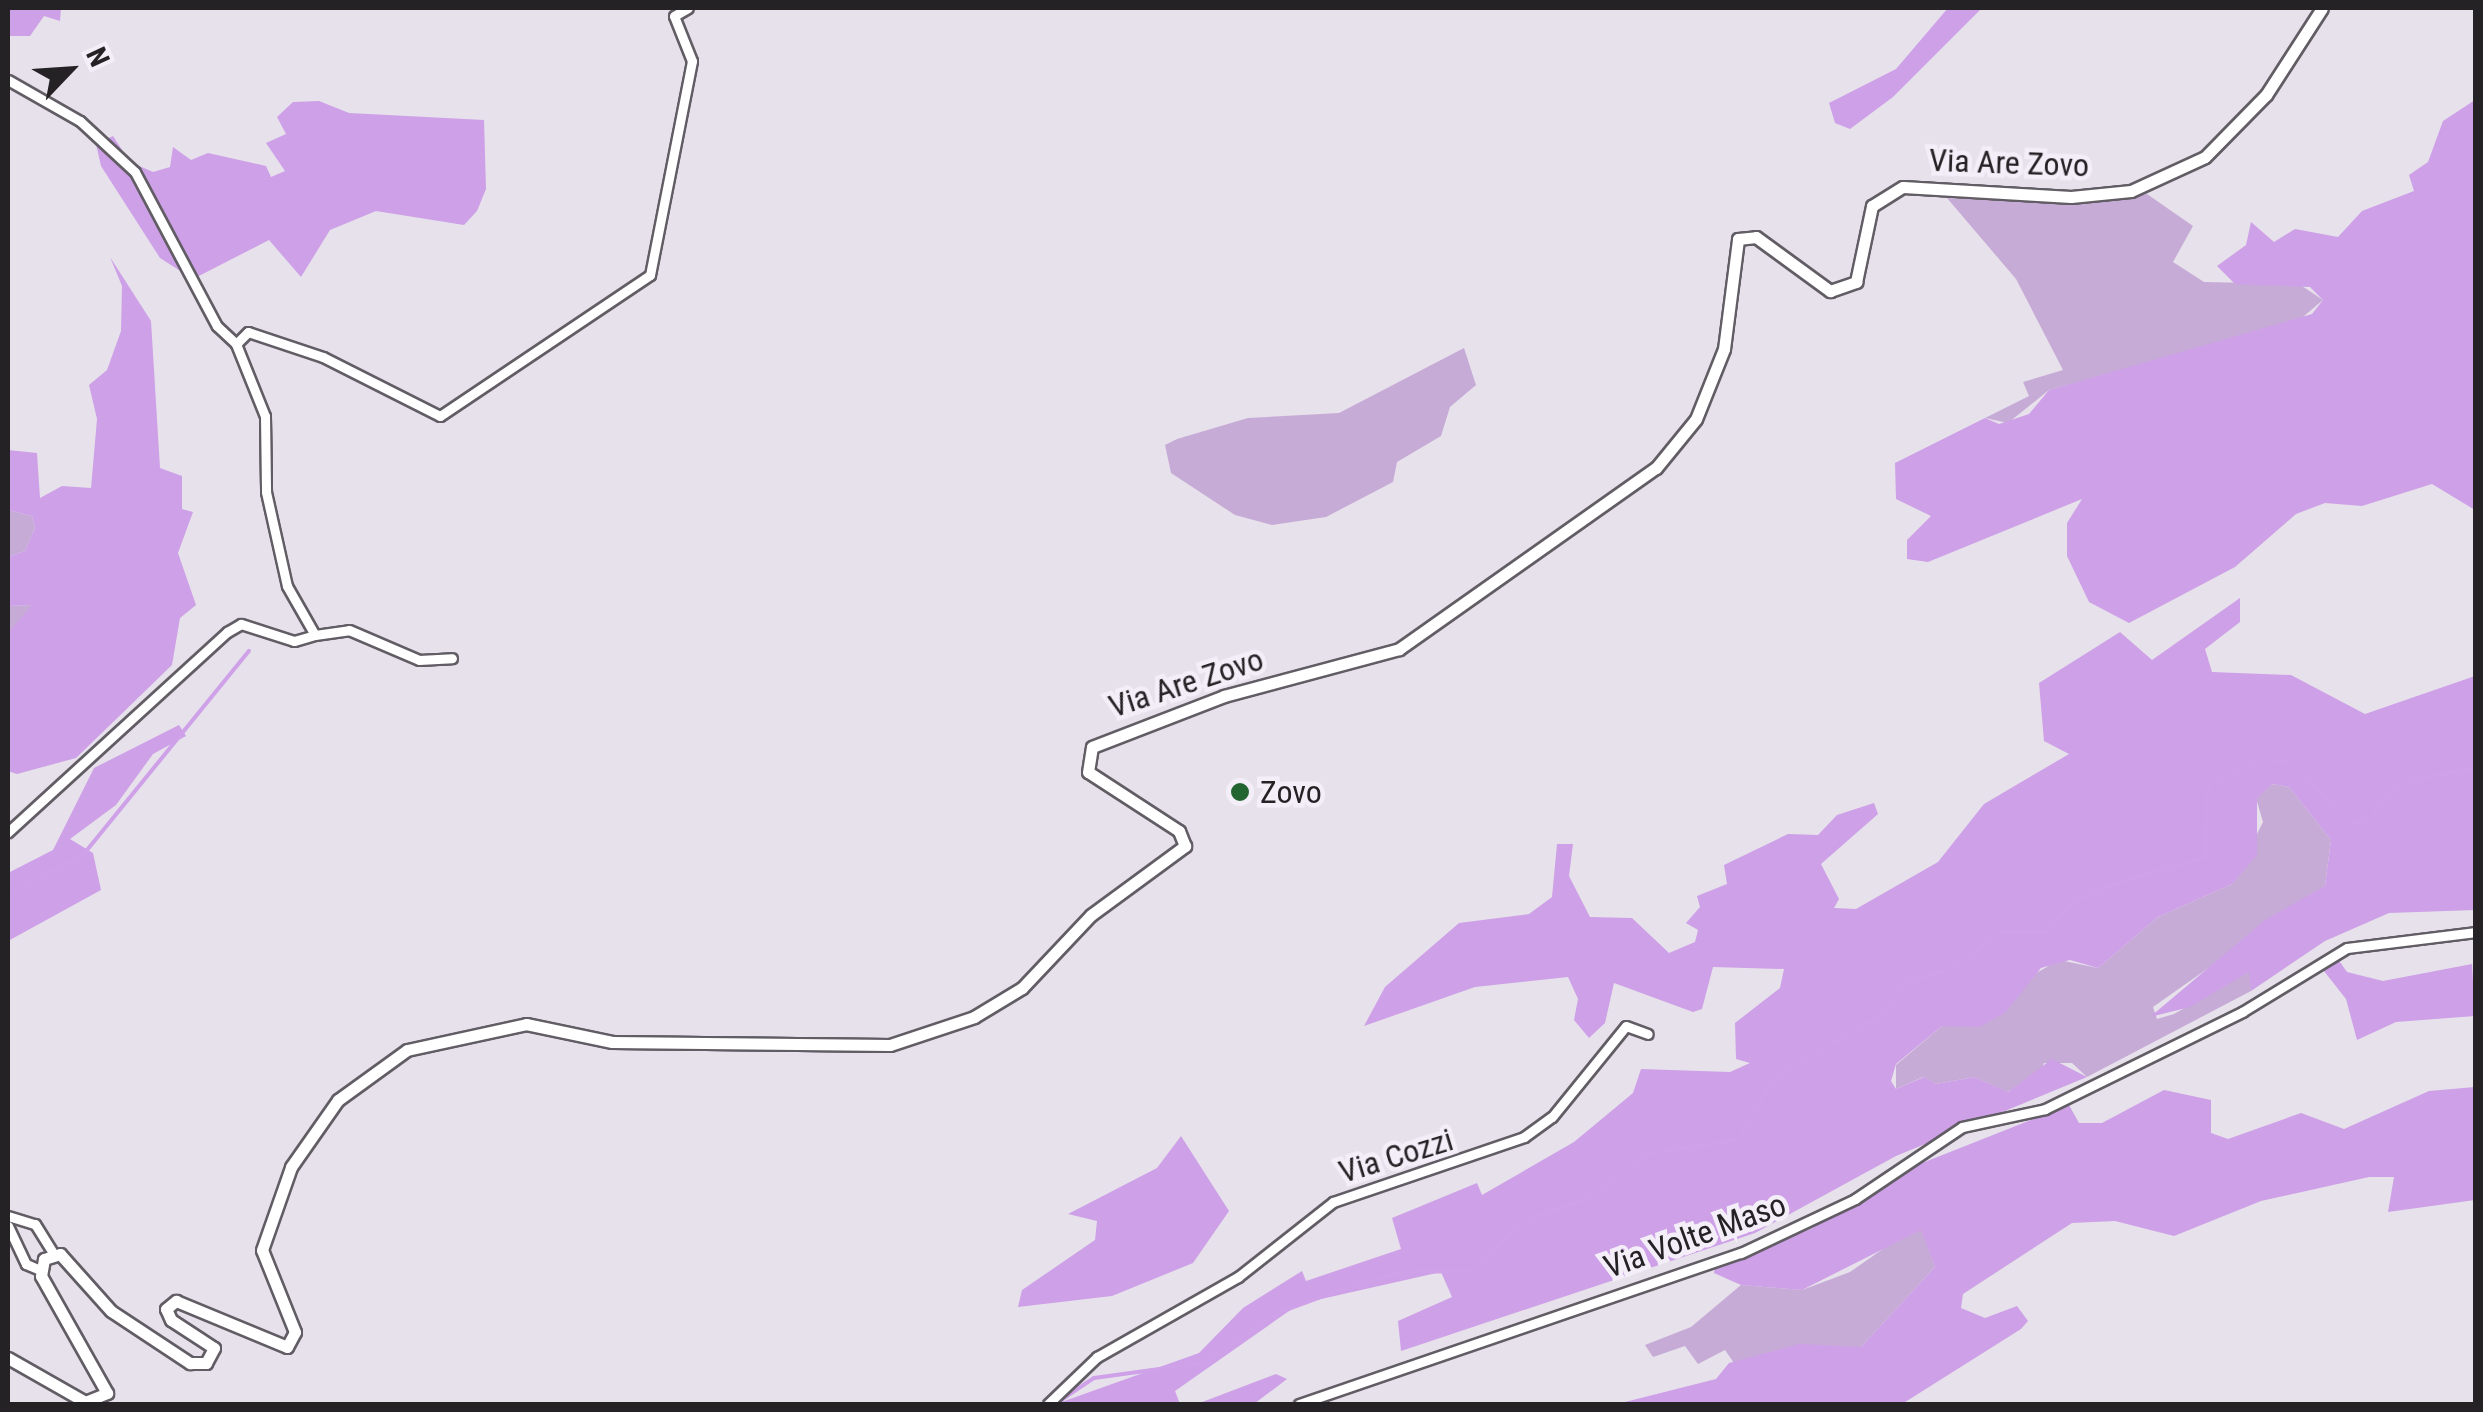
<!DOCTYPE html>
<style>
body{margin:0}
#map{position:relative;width:2483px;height:1412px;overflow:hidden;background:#e7e1eb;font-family:"Roboto Condensed",sans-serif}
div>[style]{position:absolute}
.green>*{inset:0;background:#c7abd7}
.forest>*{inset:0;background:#cda0e7}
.stream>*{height:4px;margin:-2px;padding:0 2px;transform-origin:2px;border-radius:2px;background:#cea1e8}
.roads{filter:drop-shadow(2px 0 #625d65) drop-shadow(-2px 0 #625d65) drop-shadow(0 2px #625d65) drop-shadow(0 -2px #625d65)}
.minor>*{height:9px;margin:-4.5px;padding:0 4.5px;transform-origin:4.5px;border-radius:4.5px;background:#fff}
.tertiary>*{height:11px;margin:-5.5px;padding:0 5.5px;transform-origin:5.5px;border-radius:5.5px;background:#fff}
.dots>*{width:28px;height:28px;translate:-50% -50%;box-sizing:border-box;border:5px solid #f4eef8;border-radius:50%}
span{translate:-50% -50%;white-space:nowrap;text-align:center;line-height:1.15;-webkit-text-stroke:9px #f4eef8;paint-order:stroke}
.street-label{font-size:32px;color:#242225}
.poi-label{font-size:32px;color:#242225}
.left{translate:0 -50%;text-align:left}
.frame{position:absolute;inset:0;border:10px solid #242225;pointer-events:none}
.north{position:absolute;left:20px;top:20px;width:100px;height:100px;-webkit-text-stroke:8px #f4eef8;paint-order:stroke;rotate:65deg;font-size:28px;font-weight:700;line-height:40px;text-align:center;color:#242225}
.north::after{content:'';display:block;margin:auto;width:35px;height:45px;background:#242225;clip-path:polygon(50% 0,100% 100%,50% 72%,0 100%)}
</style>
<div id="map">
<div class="green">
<div style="clip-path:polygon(2147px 194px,2193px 226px,2173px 262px,2204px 282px,2299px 284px,2323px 300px,2297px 322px,2049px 390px,2008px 423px,1985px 418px,2029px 396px,2023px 382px,2063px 370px,2016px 279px,1947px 198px,2084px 204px)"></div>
<div style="clip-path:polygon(1464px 348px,1476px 385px,1450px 407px,1441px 436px,1397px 462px,1393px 482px,1326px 517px,1272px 525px,1235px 515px,1171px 473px,1165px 445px,1177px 439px,1248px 418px,1339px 413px)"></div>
<div style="clip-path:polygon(8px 510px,32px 516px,35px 528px,25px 551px,8px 557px)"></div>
<div style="clip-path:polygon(32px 605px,30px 616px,8px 633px,8px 606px)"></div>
<div style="clip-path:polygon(2273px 784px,2289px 787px,2331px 840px,2325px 886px,2153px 1007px,2157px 1019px,2174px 1014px,2250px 971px,2251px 991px,2087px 1077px,2072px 1063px,2044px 1063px,2038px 1078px,2007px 1092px,1974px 1077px,1936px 1084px,1923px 1077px,1896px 1089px,1896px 1065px,1942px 1026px,2004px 1013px,2031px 976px,2059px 960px,2098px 968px,2158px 917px,2232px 884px,2263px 822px,2256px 798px)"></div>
<div style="clip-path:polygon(1910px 1230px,1922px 1230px,1935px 1267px,1861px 1347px,1789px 1347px,1736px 1366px,1725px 1350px,1698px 1364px,1685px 1346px,1653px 1357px,1645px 1345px,1691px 1327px,1741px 1285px,1802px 1290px,1850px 1272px)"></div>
</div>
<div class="forest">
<div style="clip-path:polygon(8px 8px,61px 8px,60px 21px,44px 16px,30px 36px,8px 36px)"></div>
<div style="clip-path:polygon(1948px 8px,1982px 8px,1893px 97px,1850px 129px,1835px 123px,1829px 103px,1896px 69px)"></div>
<div style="clip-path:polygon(2475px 100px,2475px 510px,2432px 484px,2362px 506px,2325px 503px,2296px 514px,2235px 567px,2129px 623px,2089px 602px,2067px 556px,2067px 523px,2082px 499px,1928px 562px,1907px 559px,1907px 540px,1931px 516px,1896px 499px,1895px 463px,1985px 418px,1999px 424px,2029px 414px,2049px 390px,2312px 314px,2323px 300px,2310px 287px,2235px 284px,2217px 266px,2246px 245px,2251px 222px,2274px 242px,2295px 229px,2338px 237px,2362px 211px,2414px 191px,2409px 175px,2428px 162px,2443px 121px)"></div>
<div style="clip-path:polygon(319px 101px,349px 113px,484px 120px,486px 189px,477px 211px,464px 225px,376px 211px,330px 230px,301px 277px,269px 240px,193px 279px,160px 258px,101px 166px,96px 144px,113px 136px,130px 162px,153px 172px,170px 167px,173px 147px,191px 160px,208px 153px,266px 166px,271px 177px,285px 171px,266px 143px,286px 134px,277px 117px,293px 102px)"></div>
<div style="clip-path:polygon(110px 257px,151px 321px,160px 468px,182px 476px,182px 509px,193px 512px,178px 553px,196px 605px,180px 618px,172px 665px,76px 758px,17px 774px,8px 771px,8px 633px,32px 605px,8px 606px,8px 557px,25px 551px,35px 528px,32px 516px,8px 510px,8px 450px,37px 453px,40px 498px,62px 486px,91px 488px,97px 419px,89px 385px,107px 370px,121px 331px,122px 286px)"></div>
<div style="clip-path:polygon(2240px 598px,2240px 622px,2205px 649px,2212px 672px,2291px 675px,2365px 714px,2475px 676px,2475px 910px,2389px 913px,2325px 941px,2251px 991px,2249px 972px,2190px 1007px,2150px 1017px,2265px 920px,2325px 886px,2331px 840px,2289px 787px,2273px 784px,2257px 798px,2257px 855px,2232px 884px,2158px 917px,2098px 968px,2070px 960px,2041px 968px,2005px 1013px,1979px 1027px,1942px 1026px,1896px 1064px,1891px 1081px,1896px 1089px,1924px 1077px,1936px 1084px,1974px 1077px,2008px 1092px,2052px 1059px,2087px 1077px,1896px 1156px,1755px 1233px,1401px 1351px,1398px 1321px,1452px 1297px,1441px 1272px,1299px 1304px,1175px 1391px,1180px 1404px,1056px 1404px,1199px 1353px,1243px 1308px,1302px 1271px,1306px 1281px,1401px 1249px,1392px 1218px,1477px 1183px,1482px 1195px,1574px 1142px,1633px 1093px,1641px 1069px,1730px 1072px,1750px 1063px,1736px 1059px,1735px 1023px,1780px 988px,1784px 969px,1713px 967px,1702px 1009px,1693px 1012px,1614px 983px,1605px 1023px,1589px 1038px,1574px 1020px,1578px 999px,1568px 977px,1475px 987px,1364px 1026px,1385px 987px,1459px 923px,1529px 914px,1552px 897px,1557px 844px,1573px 844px,1569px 876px,1590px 917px,1632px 918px,1669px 953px,1695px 942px,1698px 930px,1686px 923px,1700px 907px,1697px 896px,1727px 884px,1724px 865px,1788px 834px,1818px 835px,1837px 815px,1874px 803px,1878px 814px,1821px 864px,1839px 899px,1834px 908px,1856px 909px,1938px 862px,1984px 804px,2069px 754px,2044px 741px,2039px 683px,2120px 632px,2152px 660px)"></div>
<div style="clip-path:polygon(179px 725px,186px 736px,153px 754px,116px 805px,70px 839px,93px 853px,101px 890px,8px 941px,8px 873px,53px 850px,94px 768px)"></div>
<div style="clip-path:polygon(2335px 955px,2347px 972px,2383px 981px,2472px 964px,2475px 1016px,2396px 1022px,2357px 1040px,2346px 999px,2320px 966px)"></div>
<div style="clip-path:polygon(2475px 1087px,2475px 1200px,2388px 1212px,2394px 1177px,2369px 1177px,2261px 1201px,2174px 1236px,2115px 1221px,2072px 1223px,1963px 1294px,1961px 1308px,1985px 1318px,2017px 1306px,2028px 1321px,2021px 1329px,1902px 1404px,1617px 1404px,1716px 1379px,1729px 1363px,1799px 1344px,1861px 1347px,1935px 1267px,1921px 1230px,1802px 1290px,1741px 1285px,1714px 1273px,1716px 1262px,1811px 1229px,1902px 1171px,2069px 1105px,2079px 1123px,2102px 1123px,2164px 1090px,2211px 1100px,2211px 1133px,2228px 1139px,2301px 1113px,2344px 1129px,2429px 1091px)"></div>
<div style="clip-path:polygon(1181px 1136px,1229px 1211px,1193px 1263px,1112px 1296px,1018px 1307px,1022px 1290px,1095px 1240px,1097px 1221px,1068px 1214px,1157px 1168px)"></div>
<div style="clip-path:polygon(1276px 1374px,1287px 1379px,1254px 1404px,1197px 1404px)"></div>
</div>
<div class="stream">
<div style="left:8px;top:895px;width:85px;rotate:-28.1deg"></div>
<div style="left:83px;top:855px;width:263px;rotate:-50.9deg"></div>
<div style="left:1055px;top:1404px;width:47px;rotate:-33.7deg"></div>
<div style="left:1094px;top:1378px;width:110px;rotate:-7.8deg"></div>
<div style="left:1203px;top:1363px;width:92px;rotate:-33.5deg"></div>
<div style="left:1280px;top:1312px;width:61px;rotate:-20.2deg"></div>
<div style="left:1337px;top:1291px;width:68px;rotate:-16.3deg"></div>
<div style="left:1402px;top:1272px;width:67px;rotate:-0.9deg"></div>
<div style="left:1469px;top:1271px;width:77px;rotate:-41.3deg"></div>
<div style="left:1527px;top:1220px;width:61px;rotate:-19deg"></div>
<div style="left:1585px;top:1200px;width:81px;rotate:-35.5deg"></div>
<div style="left:1651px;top:1153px;width:88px;rotate:-8.5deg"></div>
<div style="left:1738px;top:1140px;width:72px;rotate:-59.9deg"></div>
<div style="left:1774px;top:1078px;width:129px;rotate:-30.4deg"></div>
<div style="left:1885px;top:1013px;width:38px;rotate:-57deg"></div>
<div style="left:1906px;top:981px;width:46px;rotate:-13.7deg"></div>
<div style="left:1951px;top:970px;width:63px;rotate:-37.2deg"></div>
<div style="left:2001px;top:932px;width:45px"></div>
<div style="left:2046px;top:932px;width:39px;rotate:-48deg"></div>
<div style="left:2072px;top:903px;width:45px;rotate:-24.9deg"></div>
<div style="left:2113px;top:884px;width:97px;rotate:-16.2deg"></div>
<div style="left:2206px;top:857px;width:71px;rotate:-88.4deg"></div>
<div style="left:2208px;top:786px;width:58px;rotate:-27.9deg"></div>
<div style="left:2259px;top:759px;width:26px;rotate:7deg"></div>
<div style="left:2285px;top:762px;width:92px;rotate:40.6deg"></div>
<div style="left:2355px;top:822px;width:15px;rotate:-4deg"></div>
<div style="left:2370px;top:821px;width:28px;rotate:-60deg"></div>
<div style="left:2384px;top:797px;width:33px;rotate:-31deg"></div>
<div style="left:2412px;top:780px;width:65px;rotate:-10.6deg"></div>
</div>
<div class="roads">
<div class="minor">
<div style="left:8px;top:80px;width:83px;rotate:29.7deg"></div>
<div style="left:80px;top:121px;width:75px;rotate:42.8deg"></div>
<div style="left:135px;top:172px;width:174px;rotate:62deg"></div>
<div style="left:217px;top:326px;width:26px;rotate:43deg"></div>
<div style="left:236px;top:344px;width:78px;rotate:68.1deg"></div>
<div style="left:265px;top:416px;width:76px;rotate:89.2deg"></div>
<div style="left:266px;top:492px;width:96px;rotate:77.4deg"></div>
<div style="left:287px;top:586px;width:56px;rotate:60.3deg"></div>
<div style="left:315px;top:635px;width:22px;rotate:164deg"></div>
<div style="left:294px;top:641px;width:56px;rotate:-162.2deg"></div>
<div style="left:241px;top:624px;width:16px;rotate:150deg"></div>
<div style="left:227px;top:632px;width:297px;rotate:137.6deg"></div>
<div style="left:236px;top:344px;width:17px;rotate:-45deg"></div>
<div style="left:248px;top:332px;width:79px;rotate:18.4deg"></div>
<div style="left:323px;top:357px;width:131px;rotate:26.8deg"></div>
<div style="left:440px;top:416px;width:253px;rotate:-33.9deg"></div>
<div style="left:650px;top:275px;width:218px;rotate:-78.9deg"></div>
<div style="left:692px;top:61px;width:48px;rotate:-111.8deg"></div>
<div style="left:674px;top:16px;width:16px;rotate:-30deg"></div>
<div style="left:315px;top:635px;width:34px;rotate:-8deg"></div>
<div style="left:349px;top:630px;width:76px;rotate:23.2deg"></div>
<div style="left:419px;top:660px;width:33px;rotate:-3deg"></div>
<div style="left:8px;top:1216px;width:28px;rotate:17deg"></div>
<div style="left:35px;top:1224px;width:36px;rotate:58deg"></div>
<div style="left:8px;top:1226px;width:42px;rotate:64.7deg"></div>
<div style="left:26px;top:1264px;width:15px;rotate:23deg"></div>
<div style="left:1048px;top:1404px;width:68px;rotate:-43.8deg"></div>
<div style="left:1097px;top:1357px;width:162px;rotate:-29.6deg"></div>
<div style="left:1238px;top:1277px;width:121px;rotate:-38.3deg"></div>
<div style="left:1333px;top:1202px;width:202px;rotate:-18.8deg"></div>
<div style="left:1524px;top:1137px;width:34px;rotate:-36deg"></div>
<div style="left:1552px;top:1117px;width:117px;rotate:-50.9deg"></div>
<div style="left:1626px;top:1026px;width:23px;rotate:20deg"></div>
<div style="left:1299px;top:1404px;width:467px;rotate:-18.9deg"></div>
<div style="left:1741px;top:1253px;width:126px;rotate:-25.3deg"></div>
<div style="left:1855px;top:1199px;width:129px;rotate:-33.9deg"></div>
<div style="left:1962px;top:1127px;width:85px;rotate:-12.2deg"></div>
<div style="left:2045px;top:1109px;width:220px;rotate:-26.2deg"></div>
<div style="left:2242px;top:1012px;width:123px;rotate:-31.4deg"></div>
<div style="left:2347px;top:948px;width:130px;rotate:-7.1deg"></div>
</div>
<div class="tertiary">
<div style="left:8px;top:1358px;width:89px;rotate:29.7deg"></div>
<div style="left:85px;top:1402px;width:24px;rotate:-22deg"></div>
<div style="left:107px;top:1393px;width:134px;rotate:-119.4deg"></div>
<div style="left:41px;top:1276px;width:17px;rotate:-80deg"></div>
<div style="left:44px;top:1259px;width:17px;rotate:-17deg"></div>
<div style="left:60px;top:1254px;width:76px;rotate:48.2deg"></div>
<div style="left:111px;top:1311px;width:95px;rotate:33.4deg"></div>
<div style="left:190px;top:1363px;width:16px"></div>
<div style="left:206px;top:1363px;width:17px;rotate:-62deg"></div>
<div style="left:214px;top:1348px;width:51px;rotate:-146.9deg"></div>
<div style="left:171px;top:1320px;width:12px;rotate:-114deg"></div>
<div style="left:166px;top:1309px;width:13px;rotate:-39deg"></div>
<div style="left:176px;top:1301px;width:120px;rotate:22.5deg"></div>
<div style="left:287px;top:1347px;width:17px;rotate:-62deg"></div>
<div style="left:295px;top:1332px;width:88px;rotate:-111.9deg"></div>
<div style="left:262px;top:1250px;width:88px;rotate:-70.7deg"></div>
<div style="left:291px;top:1167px;width:82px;rotate:-55deg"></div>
<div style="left:338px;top:1100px;width:85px;rotate:-35.9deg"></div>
<div style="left:407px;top:1050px;width:122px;rotate:-12.3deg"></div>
<div style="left:526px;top:1024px;width:88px;rotate:11.8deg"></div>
<div style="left:612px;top:1042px;width:278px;rotate:0.6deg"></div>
<div style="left:890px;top:1045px;width:89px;rotate:-18.4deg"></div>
<div style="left:974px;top:1017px;width:56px;rotate:-31.1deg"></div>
<div style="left:1022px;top:988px;width:100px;rotate:-46.6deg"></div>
<div style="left:1091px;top:915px;width:117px;rotate:-36.3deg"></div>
<div style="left:1185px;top:846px;width:16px;rotate:-112deg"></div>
<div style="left:1179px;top:831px;width:108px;rotate:-147deg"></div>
<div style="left:1088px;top:772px;width:25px;rotate:-81deg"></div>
<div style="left:1092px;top:747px;width:142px;rotate:-21.1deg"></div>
<div style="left:1224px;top:696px;width:181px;rotate:-15deg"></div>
<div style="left:1399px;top:649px;width:314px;rotate:-35.2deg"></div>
<div style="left:1656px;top:468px;width:63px;rotate:-50.8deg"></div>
<div style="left:1696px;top:419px;width:75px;rotate:-68.2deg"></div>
<div style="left:1724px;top:349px;width:111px;rotate:-82.7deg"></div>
<div style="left:1738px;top:239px;width:18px;rotate:-6deg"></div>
<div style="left:1756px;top:237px;width:92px;rotate:36.1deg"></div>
<div style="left:1830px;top:291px;width:28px;rotate:-19deg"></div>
<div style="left:1856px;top:282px;width:78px;rotate:-78.1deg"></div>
<div style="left:1872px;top:206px;width:36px;rotate:-32deg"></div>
<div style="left:1903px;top:187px;width:168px;rotate:3.4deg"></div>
<div style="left:2071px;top:197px;width:60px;rotate:-5.7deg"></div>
<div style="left:2131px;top:191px;width:81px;rotate:-24.7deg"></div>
<div style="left:2205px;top:157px;width:87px;rotate:-45.5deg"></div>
<div style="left:2266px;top:95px;width:103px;rotate:-57.2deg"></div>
</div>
</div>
<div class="dots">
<div style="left:1240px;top:792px;background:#236530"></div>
</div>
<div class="street-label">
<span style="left:2009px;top:163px;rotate:2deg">Via Are Zovo</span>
<span style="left:1186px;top:683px;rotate:-18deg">Via Are Zovo</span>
<span style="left:1396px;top:1156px;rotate:-17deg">Via Cozzi</span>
<span style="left:1695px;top:1236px;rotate:-20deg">Via Volte Maso</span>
</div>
<div class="poi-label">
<span class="left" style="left:1260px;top:792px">Zovo</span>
</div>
<div class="frame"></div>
<div class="north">N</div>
</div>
